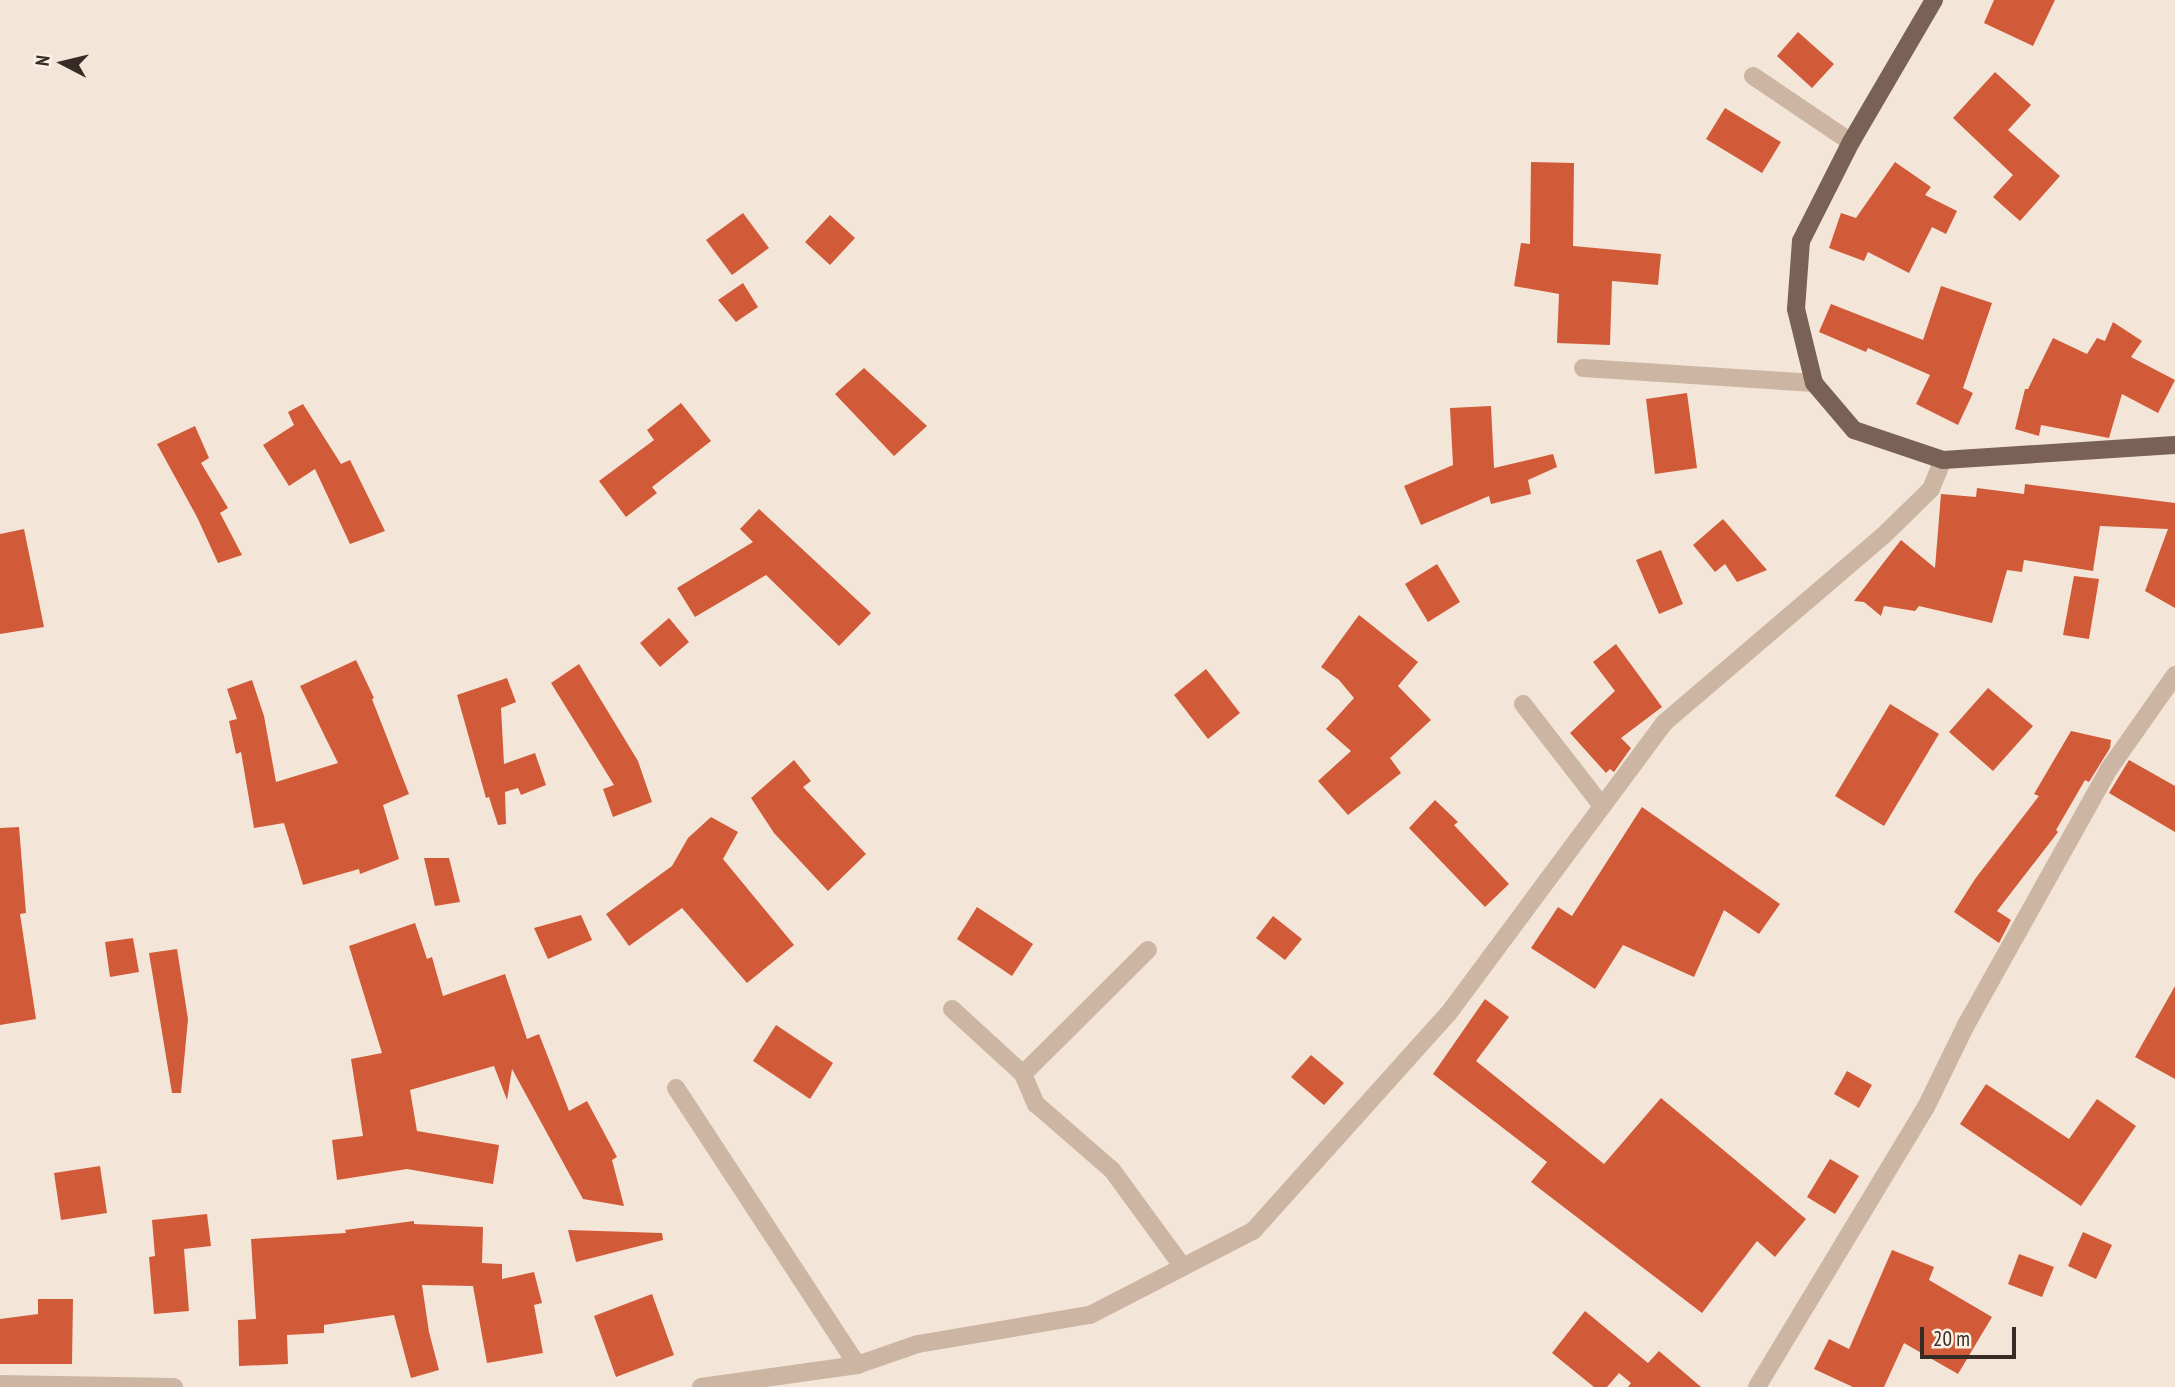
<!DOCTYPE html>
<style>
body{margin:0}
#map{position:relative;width:2175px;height:1387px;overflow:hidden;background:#f3e6d8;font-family:"PT Sans Narrow",sans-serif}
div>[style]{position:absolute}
.building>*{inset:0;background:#d15a38}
.minor>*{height:18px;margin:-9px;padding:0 9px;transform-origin:9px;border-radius:9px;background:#ccb5a3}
.major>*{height:18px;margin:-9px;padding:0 9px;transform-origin:9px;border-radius:9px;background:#7a6155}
span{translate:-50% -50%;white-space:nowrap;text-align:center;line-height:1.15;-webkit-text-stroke:5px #fbf0e4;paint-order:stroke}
.north{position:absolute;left:28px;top:28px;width:70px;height:70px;-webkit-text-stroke:5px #fbf0e4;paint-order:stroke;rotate:277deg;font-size:19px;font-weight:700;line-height:28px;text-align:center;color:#372b26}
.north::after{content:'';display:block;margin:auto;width:24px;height:32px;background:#372b26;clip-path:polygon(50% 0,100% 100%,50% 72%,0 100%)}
.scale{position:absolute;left:1920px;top:1327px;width:96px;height:32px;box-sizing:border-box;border:4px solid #372b26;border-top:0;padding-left:9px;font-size:21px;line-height:24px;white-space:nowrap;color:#372b26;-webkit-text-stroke:5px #fbf0e4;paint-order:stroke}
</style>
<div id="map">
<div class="building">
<div style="clip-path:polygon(1994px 0,2055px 0,2033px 46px,1984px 23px)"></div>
<div style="clip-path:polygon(1798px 32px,1834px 64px,1812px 88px,1777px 56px)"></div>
<div style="clip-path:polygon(1995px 72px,2031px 105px,2008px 130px,2060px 176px,2020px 221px,1993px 197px,2013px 175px,1953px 118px)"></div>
<div style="clip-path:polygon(1725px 108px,1781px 142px,1762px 173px,1706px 139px)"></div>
<div style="clip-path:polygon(1531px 162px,1574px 163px,1573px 246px,1661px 254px,1658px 285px,1612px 281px,1610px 345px,1557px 343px,1559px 294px,1514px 286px,1521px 243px,1530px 244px)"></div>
<div style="clip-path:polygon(1895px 162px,1931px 187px,1925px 195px,1957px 211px,1946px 234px,1932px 227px,1909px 273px,1868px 252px,1864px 261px,1829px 248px,1841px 213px,1856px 218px)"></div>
<div style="clip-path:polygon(743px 213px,769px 248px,732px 275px,706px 240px)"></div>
<div style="clip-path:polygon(830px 215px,855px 238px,830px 265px,805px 242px)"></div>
<div style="clip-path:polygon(743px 283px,758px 307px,736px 322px,718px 300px)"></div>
<div style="clip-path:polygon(1941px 286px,1992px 303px,1963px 388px,1973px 393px,1958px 425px,1916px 404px,1930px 375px,1868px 348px,1866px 352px,1819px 332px,1831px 304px,1923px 340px)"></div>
<div style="clip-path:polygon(2113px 322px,2142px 341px,2131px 357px,2175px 380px,2158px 413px,2122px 394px,2109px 438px,2041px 425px,2039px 436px,2015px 429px,2025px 389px,2028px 389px,2053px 338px,2087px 354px,2097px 338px,2105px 341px)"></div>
<div style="clip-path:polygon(864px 368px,927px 426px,894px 456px,835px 394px)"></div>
<div style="clip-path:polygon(1687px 393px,1697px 468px,1655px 474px,1646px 399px)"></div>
<div style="clip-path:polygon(681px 403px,711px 441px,652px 487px,657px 493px,626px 517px,599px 481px,654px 440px,647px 430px)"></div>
<div style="clip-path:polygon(303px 404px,341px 464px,350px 460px,385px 531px,350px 544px,315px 469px,289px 486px,263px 445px,294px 425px,288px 412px)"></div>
<div style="clip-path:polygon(1491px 406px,1494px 468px,1553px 454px,1557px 467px,1528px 480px,1531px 494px,1491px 504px,1489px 496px,1421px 525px,1404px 486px,1453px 465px,1450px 408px)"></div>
<div style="clip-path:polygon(195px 426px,209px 458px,201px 463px,228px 508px,220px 513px,242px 555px,218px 563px,197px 517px,157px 444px)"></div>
<div style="clip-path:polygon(2025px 484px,2175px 503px,2175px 608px,2145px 591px,2168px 529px,2100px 526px,2093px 571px,2024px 560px,2022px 572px,2007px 570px,1992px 623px,1919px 606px,1915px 611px,1884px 606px,1881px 616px,1864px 602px,1854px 601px,1901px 540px,1935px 568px,1941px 494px,1976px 497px,1977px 488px,2024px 494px)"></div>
<div style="clip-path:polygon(759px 509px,871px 613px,839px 646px,766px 575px,695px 617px,677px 588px,753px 542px,740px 529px)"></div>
<div style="clip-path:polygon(1723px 519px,1767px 570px,1737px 582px,1725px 564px,1715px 572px,1693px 545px)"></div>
<div style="clip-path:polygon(24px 529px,44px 627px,0 634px,0 534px)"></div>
<div style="clip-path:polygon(1661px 550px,1683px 604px,1659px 614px,1636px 560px)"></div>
<div style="clip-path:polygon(1437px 564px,1460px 602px,1428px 622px,1405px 584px)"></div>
<div style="clip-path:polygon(2074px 576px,2099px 579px,2089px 639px,2063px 635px)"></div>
<div style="clip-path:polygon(1359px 615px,1418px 662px,1398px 686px,1431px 720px,1390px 758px,1401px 773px,1348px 815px,1318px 781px,1351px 751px,1326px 729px,1354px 698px,1339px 680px,1321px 667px)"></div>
<div style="clip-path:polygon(669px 618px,689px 642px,660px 667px,640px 643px)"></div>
<div style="clip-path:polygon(1616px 644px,1662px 707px,1621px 738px,1631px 748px,1614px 772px,1610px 769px,1606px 773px,1570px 733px,1615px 691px,1593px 662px)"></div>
<div style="clip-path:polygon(356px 660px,374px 698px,372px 699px,409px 794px,383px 805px,399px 859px,360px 874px,359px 869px,303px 885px,284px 823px,254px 828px,241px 752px,236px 754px,229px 721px,237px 719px,227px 689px,252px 680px,264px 716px,276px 782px,338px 763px,300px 686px)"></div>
<div style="clip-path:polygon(579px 664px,638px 761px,652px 802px,613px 817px,603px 789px,614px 785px,551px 683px)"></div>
<div style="clip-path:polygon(1206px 669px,1240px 713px,1208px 739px,1174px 695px)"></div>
<div style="clip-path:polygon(507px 678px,516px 702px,501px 708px,504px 764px,535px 753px,546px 785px,521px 795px,518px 788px,505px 792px,506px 824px,498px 825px,489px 797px,486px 798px,457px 695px)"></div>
<div style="clip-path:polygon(1988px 688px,2033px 726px,1993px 771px,1949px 732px)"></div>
<div style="clip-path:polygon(1890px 704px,1939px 734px,1884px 826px,1835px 796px)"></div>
<div style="clip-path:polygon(2071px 731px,2111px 740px,2110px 748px,2089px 782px,2085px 780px,2056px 830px,2058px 832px,1997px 911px,2011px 920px,1999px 943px,1954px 912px,1975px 879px,2039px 796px,2034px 794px)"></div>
<div style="clip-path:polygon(794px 760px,811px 781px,803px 787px,866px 854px,828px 891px,774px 833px,751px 798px)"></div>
<div style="clip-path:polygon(2129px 760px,2175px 786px,2175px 832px,2109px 793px)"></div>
<div style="clip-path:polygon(1435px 800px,1458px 822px,1454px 825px,1509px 884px,1485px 907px,1409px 828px)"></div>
<div style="clip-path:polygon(1642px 807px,1780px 904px,1759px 934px,1724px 910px,1694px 977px,1623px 945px,1595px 989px,1531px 948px,1558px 907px,1572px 916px)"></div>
<div style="clip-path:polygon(711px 817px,738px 832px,723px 859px,794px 945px,747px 983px,682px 908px,629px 946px,606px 914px,672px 866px,688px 838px)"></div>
<div style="clip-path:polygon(19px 827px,26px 913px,20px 914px,36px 1019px,0 1025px,0 828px)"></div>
<div style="clip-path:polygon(424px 858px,449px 858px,460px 902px,435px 906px)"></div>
<div style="clip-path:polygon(977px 907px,1033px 944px,1012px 976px,957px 939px)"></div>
<div style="clip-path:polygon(581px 915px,592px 940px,548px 959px,534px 928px)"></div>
<div style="clip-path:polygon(1273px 916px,1302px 939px,1285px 960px,1256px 938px)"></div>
<div style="clip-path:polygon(415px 923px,427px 959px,432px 957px,443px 996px,505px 974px,527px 1039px,539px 1034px,569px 1111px,587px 1101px,617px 1157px,612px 1160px,624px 1206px,583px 1199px,512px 1069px,507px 1100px,494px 1066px,410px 1090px,417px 1131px,499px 1145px,493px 1184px,407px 1169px,337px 1180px,332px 1140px,363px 1136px,351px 1059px,382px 1053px,349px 946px)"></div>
<div style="clip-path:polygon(133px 938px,139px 972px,110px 977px,105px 942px)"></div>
<div style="clip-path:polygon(177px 949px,188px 1019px,181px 1093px,172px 1093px,149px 953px)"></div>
<div style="clip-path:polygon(2175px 986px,2175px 1079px,2135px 1057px)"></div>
<div style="clip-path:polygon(1485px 999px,1509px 1017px,1476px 1061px,1604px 1164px,1661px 1098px,1806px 1219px,1775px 1257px,1757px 1241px,1702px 1313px,1531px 1182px,1547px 1162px,1433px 1074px)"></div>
<div style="clip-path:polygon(776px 1025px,833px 1063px,810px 1099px,753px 1061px)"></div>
<div style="clip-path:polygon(1311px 1055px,1344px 1083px,1324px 1105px,1291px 1077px)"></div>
<div style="clip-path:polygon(1847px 1071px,1872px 1085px,1859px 1108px,1834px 1094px)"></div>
<div style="clip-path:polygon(1986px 1084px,2069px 1139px,2097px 1099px,2136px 1126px,2081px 1206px,1960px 1124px)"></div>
<div style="clip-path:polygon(1830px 1159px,1859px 1176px,1835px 1214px,1807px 1197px)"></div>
<div style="clip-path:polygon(100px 1166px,107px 1213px,61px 1220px,54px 1173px)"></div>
<div style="clip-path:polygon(207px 1214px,211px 1246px,184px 1249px,189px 1311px,154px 1314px,149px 1257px,155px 1256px,152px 1220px)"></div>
<div style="clip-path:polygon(414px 1221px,414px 1224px,483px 1227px,482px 1263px,502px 1264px,502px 1279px,534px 1272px,542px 1303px,534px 1305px,543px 1353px,487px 1363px,473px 1286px,422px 1285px,429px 1332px,439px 1370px,411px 1378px,394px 1315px,324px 1325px,324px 1333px,287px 1335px,288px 1364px,239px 1366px,238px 1320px,256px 1319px,251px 1239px,346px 1233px,345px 1230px)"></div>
<div style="clip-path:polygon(568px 1230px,662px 1233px,663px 1240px,576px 1262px)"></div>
<div style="clip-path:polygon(2083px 1232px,2112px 1245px,2096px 1279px,2068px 1266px)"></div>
<div style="clip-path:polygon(1892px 1250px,1934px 1267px,1929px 1280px,1992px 1317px,1958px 1374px,1904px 1343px,1884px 1387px,1853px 1387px,1814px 1369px,1829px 1339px,1849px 1349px)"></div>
<div style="clip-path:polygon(2019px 1254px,2054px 1267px,2042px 1297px,2008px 1284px)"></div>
<div style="clip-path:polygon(652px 1294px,674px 1355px,616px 1377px,594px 1316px)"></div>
<div style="clip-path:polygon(38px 1299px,73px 1299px,72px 1364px,0 1364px,0 1319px,38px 1314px)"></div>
<div style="clip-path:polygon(1585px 1311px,1648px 1363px,1659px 1351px,1701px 1387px,1628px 1387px,1631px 1383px,1619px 1373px,1607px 1387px,1594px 1387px,1552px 1353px)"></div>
</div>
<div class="minor">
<div style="left:1753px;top:76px;width:118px;rotate:34deg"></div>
<div style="left:1583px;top:368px;width:231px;rotate:3.7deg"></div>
<div style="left:1523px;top:704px;width:129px;rotate:52.2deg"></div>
<div style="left:952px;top:1009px;width:96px;rotate:42.5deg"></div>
<div style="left:1023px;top:1074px;width:33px;rotate:67deg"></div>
<div style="left:1036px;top:1104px;width:101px;rotate:41deg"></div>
<div style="left:1112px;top:1170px;width:120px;rotate:53.8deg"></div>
<div style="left:1023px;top:1074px;width:176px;rotate:-44.8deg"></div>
<div style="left:676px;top:1088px;width:331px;rotate:56.8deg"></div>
<div style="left:0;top:1384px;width:174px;rotate:1deg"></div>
<div style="left:701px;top:1387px;width:158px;rotate:-8deg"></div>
<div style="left:857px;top:1365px;width:65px;rotate:-19deg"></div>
<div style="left:918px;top:1344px;width:174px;rotate:-9.6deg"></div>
<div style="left:1090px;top:1315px;width:183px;rotate:-27.3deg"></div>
<div style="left:1253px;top:1231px;width:292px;rotate:-48.1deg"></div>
<div style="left:1448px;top:1014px;width:362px;rotate:-53.4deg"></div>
<div style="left:1664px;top:723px;width:288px;rotate:-40.5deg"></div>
<div style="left:1883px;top:536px;width:67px;rotate:-44.4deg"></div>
<div style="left:1931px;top:489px;width:31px;rotate:-68deg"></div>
<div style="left:1757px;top:1387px;width:327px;rotate:-58.9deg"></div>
<div style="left:1926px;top:1107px;width:91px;rotate:-64deg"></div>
<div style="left:1966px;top:1025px;width:293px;rotate:-60.8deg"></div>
<div style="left:2109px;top:769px;width:115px;rotate:-54.9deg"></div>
</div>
<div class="major">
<div style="left:1934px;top:0;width:164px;rotate:120.3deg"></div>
<div style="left:1851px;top:142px;width:111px;rotate:116.8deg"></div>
<div style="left:1801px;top:241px;width:68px;rotate:94.2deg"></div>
<div style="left:1796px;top:309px;width:76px;rotate:76.3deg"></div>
<div style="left:1814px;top:383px;width:62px;rotate:49.6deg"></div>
<div style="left:1854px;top:430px;width:94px;rotate:18.6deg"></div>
<div style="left:1943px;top:460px;width:232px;rotate:-3.7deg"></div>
</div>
<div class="north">N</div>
<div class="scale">20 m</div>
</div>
